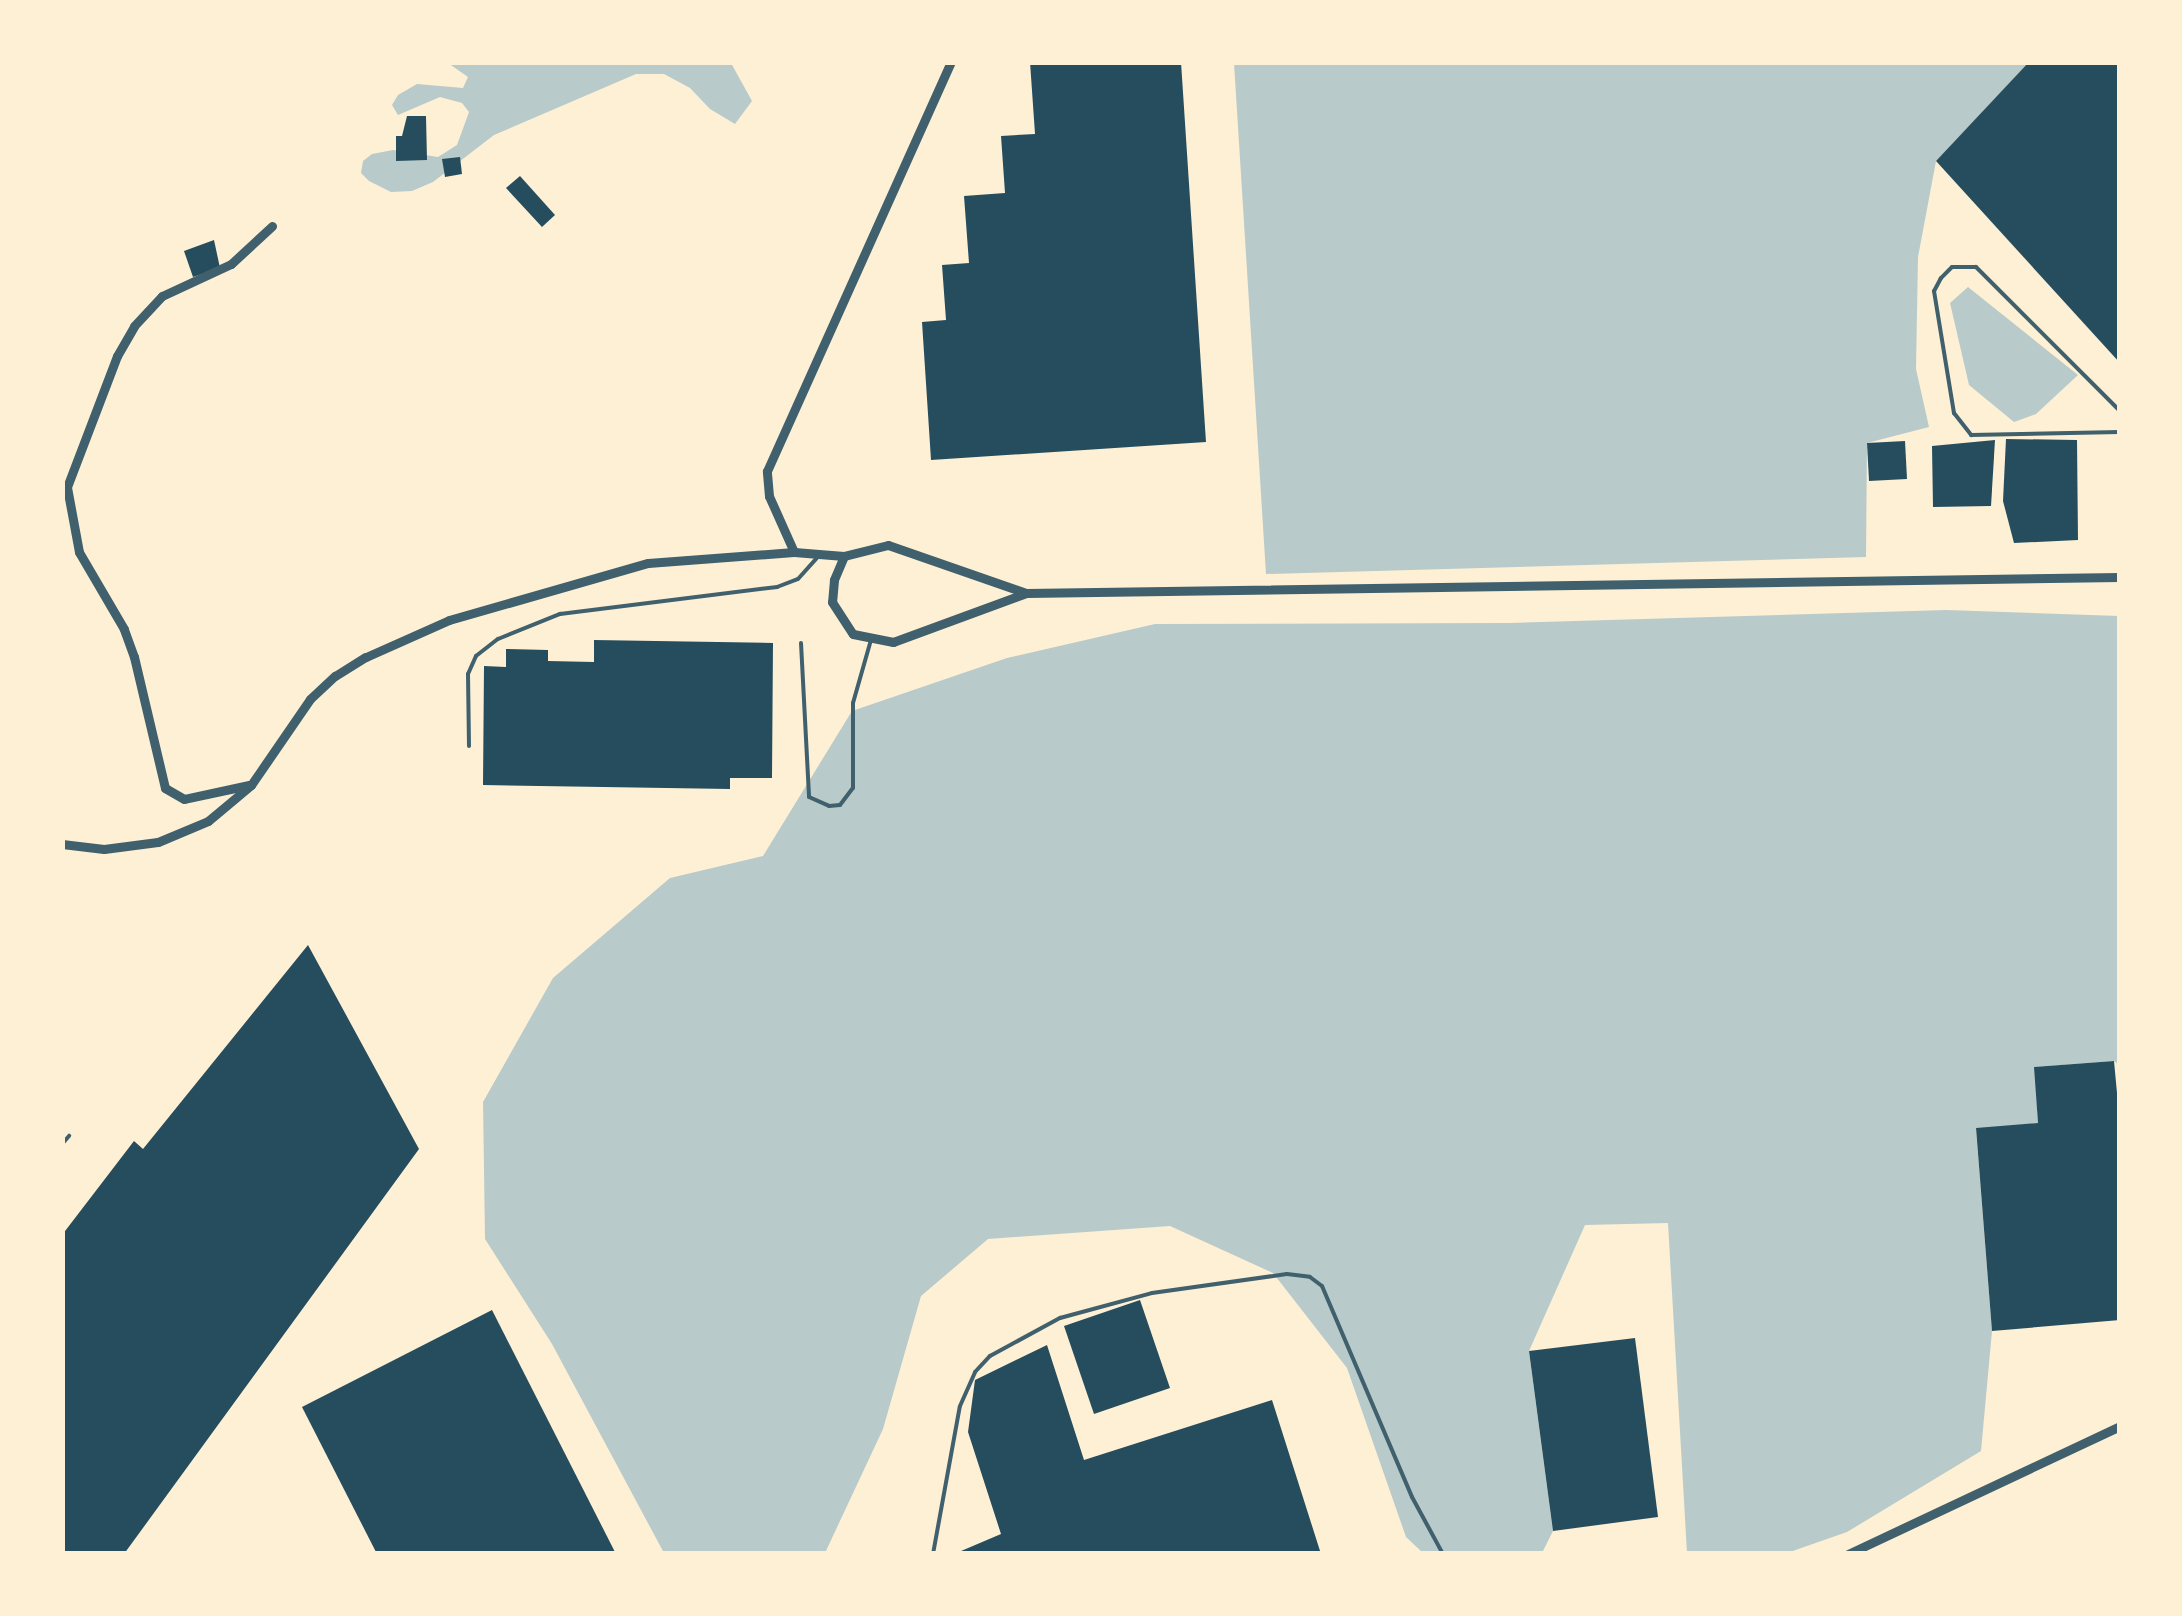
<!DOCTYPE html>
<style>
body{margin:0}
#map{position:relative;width:2182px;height:1616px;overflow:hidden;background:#fdf0d5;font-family:Literata,serif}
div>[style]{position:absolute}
.green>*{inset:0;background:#b9caca}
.building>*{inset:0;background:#264d5e}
.service>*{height:4px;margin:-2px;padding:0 2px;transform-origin:2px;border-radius:2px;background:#3f606c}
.minor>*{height:9px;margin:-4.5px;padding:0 4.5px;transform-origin:4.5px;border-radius:4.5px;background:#3f606c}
span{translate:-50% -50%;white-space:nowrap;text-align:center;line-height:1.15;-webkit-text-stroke:8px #fdf0d5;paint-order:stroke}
.frame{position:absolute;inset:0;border:65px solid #fdf0d5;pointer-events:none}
</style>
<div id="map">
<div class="green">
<div style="clip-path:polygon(448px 63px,731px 63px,752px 101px,735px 124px,710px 109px,690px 88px,664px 74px,636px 74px,494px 135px,433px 182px,412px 191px,391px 192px,369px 181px,361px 173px,363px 161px,372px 154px,393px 150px,438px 157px,457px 145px,469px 112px,462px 103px,440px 97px,398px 115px,392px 105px,398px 95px,417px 84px,463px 88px,468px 77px)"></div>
<div style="clip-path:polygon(1234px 63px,2029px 63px,1936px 161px,1918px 257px,1916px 369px,1929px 427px,1867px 443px,1866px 557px,1266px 574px)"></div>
<div style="clip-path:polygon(1968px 287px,2078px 375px,2036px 414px,2014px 422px,1969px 385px,1950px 303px)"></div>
<div style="clip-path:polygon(1946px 610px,2119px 616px,2119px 1065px,2114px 1061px,2035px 1067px,2038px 1123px,1976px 1129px,1992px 1331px,1981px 1451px,1847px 1532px,1787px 1553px,1687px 1553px,1668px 1223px,1585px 1225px,1529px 1351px,1553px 1531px,1542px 1553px,1423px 1553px,1406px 1537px,1347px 1368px,1273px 1273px,1170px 1226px,988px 1239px,921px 1296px,883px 1429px,825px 1553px,664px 1553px,552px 1344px,485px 1239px,483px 1102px,553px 978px,670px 878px,763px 856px,852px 711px,1007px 658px,1155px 624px,1510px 623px)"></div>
</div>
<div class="building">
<div style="clip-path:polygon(1030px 62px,1181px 62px,1206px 442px,931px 460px,922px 322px,946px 320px,942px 265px,969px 263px,964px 196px,1005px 193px,1001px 136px,1035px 134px)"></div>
<div style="clip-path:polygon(2029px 62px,2120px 62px,2120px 363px,1936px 161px)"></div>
<div style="clip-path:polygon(407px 116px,426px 116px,427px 160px,396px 161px,396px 136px,402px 136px)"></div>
<div style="clip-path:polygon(460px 157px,462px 174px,445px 177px,442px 159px)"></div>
<div style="clip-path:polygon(520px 176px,555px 215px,542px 227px,506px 188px)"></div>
<div style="clip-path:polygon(214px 240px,220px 268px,193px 277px,184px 251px)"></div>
<div style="clip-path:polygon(2006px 439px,2077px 440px,2078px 540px,2014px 543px,2003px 501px)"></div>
<div style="clip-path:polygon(1995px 440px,1991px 506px,1933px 507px,1932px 446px)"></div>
<div style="clip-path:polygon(1905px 441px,1907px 479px,1869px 481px,1867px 443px)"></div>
<div style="clip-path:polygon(594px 640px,773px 643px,772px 778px,730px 778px,730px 789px,483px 785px,484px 666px,506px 667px,506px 649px,548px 650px,548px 661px,594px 662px)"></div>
<div style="clip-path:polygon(308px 945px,419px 1149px,124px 1554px,67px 1554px,62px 1550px,62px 1235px,134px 1141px,143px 1149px)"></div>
<div style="clip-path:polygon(2114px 1061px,2120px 1125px,2120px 1320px,1992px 1331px,1976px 1128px,2038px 1123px,2034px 1067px)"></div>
<div style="clip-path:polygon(1140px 1300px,1170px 1388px,1094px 1414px,1064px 1326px)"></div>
<div style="clip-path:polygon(492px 1310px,616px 1554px,377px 1554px,302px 1407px)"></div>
<div style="clip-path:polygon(1635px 1338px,1658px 1517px,1553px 1531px,1529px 1351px)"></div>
<div style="clip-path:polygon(1047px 1345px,1084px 1460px,1272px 1400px,1321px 1554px,954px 1554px,1001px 1534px,968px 1432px,975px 1380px)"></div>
</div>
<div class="service">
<div style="left:2120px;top:411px;width:204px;rotate:-135deg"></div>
<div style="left:1976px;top:267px;width:24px;rotate:180deg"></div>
<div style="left:1952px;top:267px;width:16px;rotate:135deg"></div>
<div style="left:1941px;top:278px;width:15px;rotate:118deg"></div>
<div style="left:1934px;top:291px;width:124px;rotate:80.7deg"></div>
<div style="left:1954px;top:413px;width:28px;rotate:52deg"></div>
<div style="left:1971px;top:435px;width:149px;rotate:-1.2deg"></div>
<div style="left:801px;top:643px;width:154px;rotate:87deg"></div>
<div style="left:809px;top:797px;width:22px;rotate:24deg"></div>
<div style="left:829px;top:806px;width:11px;rotate:-5deg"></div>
<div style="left:840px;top:805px;width:21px;rotate:-53deg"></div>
<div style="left:853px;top:788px;width:85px;rotate:-90deg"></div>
<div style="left:853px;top:703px;width:66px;rotate:-74.1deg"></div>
<div style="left:469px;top:746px;width:72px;rotate:-90.8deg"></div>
<div style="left:468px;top:674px;width:20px;rotate:-66deg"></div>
<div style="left:476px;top:656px;width:28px;rotate:-38deg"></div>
<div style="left:498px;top:639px;width:67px;rotate:-22deg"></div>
<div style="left:560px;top:614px;width:219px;rotate:-7.1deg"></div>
<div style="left:777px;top:587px;width:22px;rotate:-21deg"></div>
<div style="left:798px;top:579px;width:28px;rotate:-48deg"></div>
<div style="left:62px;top:1144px;width:11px;rotate:-49deg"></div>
<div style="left:933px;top:1554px;width:150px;rotate:-79.7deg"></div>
<div style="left:960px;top:1406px;width:37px;rotate:-66deg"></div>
<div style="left:975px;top:1372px;width:22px;rotate:-47deg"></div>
<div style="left:990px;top:1356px;width:80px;rotate:-28.5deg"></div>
<div style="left:1060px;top:1318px;width:95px;rotate:-15.2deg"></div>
<div style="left:1152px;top:1293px;width:136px;rotate:-8deg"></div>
<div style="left:1287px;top:1274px;width:23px;rotate:7deg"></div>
<div style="left:1310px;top:1277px;width:15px;rotate:37deg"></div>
<div style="left:1322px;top:1286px;width:229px;rotate:66.9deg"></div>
<div style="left:1412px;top:1497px;width:65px;rotate:61.5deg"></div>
</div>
<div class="minor">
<div style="left:794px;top:552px;width:61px;rotate:-114.1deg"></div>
<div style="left:769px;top:496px;width:25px;rotate:-95deg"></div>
<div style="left:767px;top:471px;width:448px;rotate:-65.8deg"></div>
<div style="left:1026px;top:593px;width:146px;rotate:-160.8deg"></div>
<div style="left:888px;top:545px;width:45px;rotate:166deg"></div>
<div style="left:844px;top:556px;width:26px;rotate:113deg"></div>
<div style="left:834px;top:580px;width:22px;rotate:95deg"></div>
<div style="left:832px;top:602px;width:38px;rotate:57deg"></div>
<div style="left:853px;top:634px;width:41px;rotate:11.3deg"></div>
<div style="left:893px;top:642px;width:142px;rotate:-20.2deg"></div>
<div style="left:1026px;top:593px;width:1094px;rotate:-0.84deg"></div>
<div style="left:249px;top:785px;width:66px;rotate:167.8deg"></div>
<div style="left:184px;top:799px;width:22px;rotate:-150deg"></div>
<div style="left:165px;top:788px;width:135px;rotate:-103.3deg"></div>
<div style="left:134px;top:657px;width:30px;rotate:-110deg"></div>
<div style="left:124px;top:629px;width:89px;rotate:-120.3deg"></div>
<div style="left:79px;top:552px;width:66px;rotate:-100.5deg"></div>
<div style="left:67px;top:487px;width:140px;rotate:-69.1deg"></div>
<div style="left:117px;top:356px;width:34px;rotate:-60deg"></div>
<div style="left:134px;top:326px;width:41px;rotate:-47deg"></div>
<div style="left:162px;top:296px;width:76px;rotate:-24.9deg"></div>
<div style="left:231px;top:264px;width:56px;rotate:-42.8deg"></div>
<div style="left:62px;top:844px;width:42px;rotate:6.8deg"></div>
<div style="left:104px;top:849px;width:54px;rotate:-7.4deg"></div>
<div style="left:158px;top:842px;width:54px;rotate:-22.8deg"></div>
<div style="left:208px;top:821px;width:56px;rotate:-39.9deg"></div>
<div style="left:251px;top:785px;width:104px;rotate:-55.5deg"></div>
<div style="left:310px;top:699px;width:34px;rotate:-43deg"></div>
<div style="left:335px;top:676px;width:36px;rotate:-32deg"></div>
<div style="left:366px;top:657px;width:91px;rotate:-24deg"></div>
<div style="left:449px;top:620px;width:207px;rotate:-16deg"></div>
<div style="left:648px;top:563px;width:146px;rotate:-4.3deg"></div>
<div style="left:794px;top:552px;width:50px;rotate:4.6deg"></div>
<div style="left:1848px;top:1554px;width:301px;rotate:-25.2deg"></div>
</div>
<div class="frame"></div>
</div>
